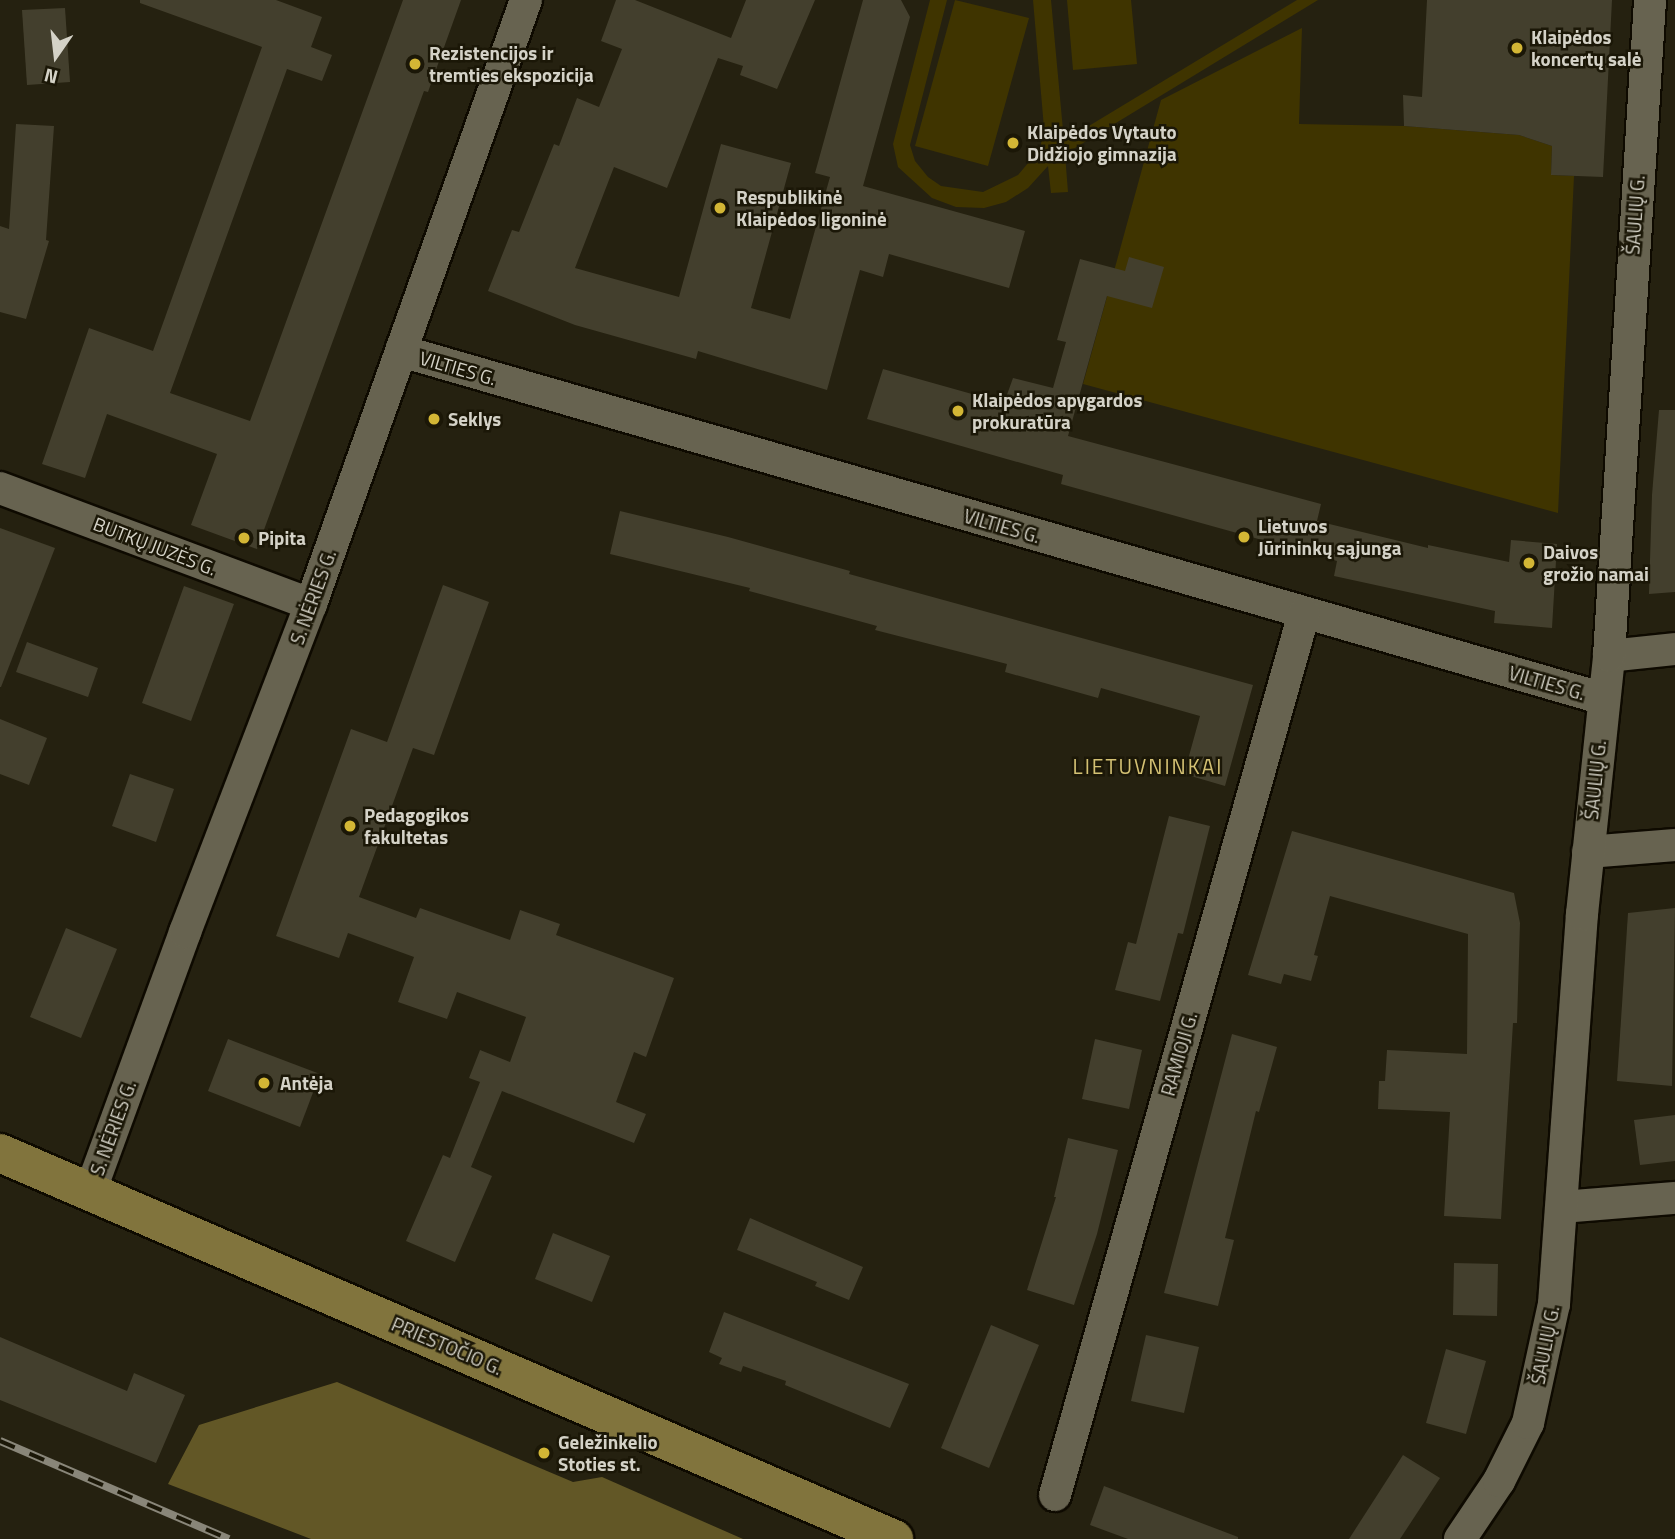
<!DOCTYPE html>
<meta charset="utf-8">
<style>
body{margin:0}
#map{position:relative;width:1675px;height:1539px;overflow:hidden;background:#252110;font-family:"Titillium Web",sans-serif}
div>[style]{position:absolute}
.green>*{inset:0;background:#3f3400}
.forest>*{inset:0;background:#625726}
.building>*{inset:0;background:#433f2d}
.roads{filter:drop-shadow(2px 0 #0e0a00) drop-shadow(-2px 0 #0e0a00) drop-shadow(0 2px #0e0a00) drop-shadow(0 -2px #0e0a00)}
.street>*{height:32px;margin:-16px;padding:0 16px;transform-origin:16px;border-radius:16px;background:#676350}
.primary>*{height:38px;margin:-19px;padding:0 19px;transform-origin:19px;border-radius:19px;background:#81743d}
.rail>*{height:8px;margin-top:-4px;transform-origin:0;background:repeating-linear-gradient(90deg,#1b1707 0 16px,#898679 0 32px);box-sizing:border-box;border-block:2px solid #898679}
.dots>*{width:19px;height:19px;translate:-50% -50%;box-sizing:border-box;border:4px solid #1b1707;border-radius:50%}
span{translate:-50% -50%;white-space:nowrap;text-align:center;line-height:1.15;-webkit-text-stroke:5px #1b1707;paint-order:stroke}
.poi-label{font-size:19px;color:#d4d2c7;font-weight:700}
.left{translate:0 -50%;text-align:left}
.street-label{font-size:19px;color:#d4d2c7}
.neighbourhood-label{font-size:21px;color:#d3c073;letter-spacing:2px}
.north{position:absolute;left:21px;top:21px;width:70px;height:70px;-webkit-text-stroke:5px #1b1707;paint-order:stroke;rotate:194deg;font-size:19px;font-weight:700;line-height:28px;text-align:center;color:#d4d2c7}
.north::after{content:'';display:block;margin:auto;width:24px;height:32px;background:#d4d2c7;clip-path:polygon(50% 0,100% 100%,50% 72%,0 100%)}
</style>
<div id="map">
<div class="green">
<div style="clip-path:polygon(930px 0,947px 0,910px 145px,915px 161px,928px 177px,941px 186px,983px 192px,1018px 175px,1040px 149px,1044px 128px,1033px 0,1051px 0,1064px 141px,1297px 0,1318px 0,1065px 154px,1068px 192px,1051px 193px,1048px 166px,1028px 188px,1006px 202px,984px 208px,956px 207px,932px 198px,898px 167px,893px 144px)"></div>
<div style="clip-path:polygon(955px 0,1029px 18px,988px 166px,915px 146px)"></div>
<div style="clip-path:polygon(1067px 0,1131px 0,1137px 64px,1073px 70px)"></div>
<div style="clip-path:polygon(1302px 28px,1299px 124px,1404px 126px,1519px 135px,1552px 146px,1551px 175px,1574px 176px,1558px 513px,1083px 384px,1161px 100px)"></div>
</div>
<div class="forest">
<div style="clip-path:polygon(337px 1382px,573px 1482px,602px 1477px,743px 1539px,311px 1539px,168px 1484px,199px 1425px)"></div>
</div>
<div class="building">
<div style="clip-path:polygon(140px 0,276px 0,322px 17px,311px 47px,332px 55px,322px 81px,287px 69px,170px 393px,250px 421px,403px 0,461px 0,428px 92px,424px 91px,257px 549px,191px 525px,217px 454px,107px 414px,85px 478px,42px 464px,89px 328px,153px 351px,262px 47px,140px 3px)"></div>
<div style="clip-path:polygon(616px 0,635px 0,731px 38px,746px 0,815px 0,777px 89px,740px 75px,743px 66px,718px 58px,667px 188px,614px 167px,575px 268px,679px 297px,721px 144px,791px 163px,751px 308px,790px 319px,830px 177px,815px 173px,863px 0,901px 0,910px 17px,863px 186px,1025px 231px,1009px 288px,889px 254px,883px 277px,860px 270px,827px 390px,698px 351px,696px 359px,575px 325px,488px 291px,512px 230px,519px 232px,554px 144px,559px 146px,577px 98px,599px 107px,622px 49px,601px 41px)"></div>
<div style="clip-path:polygon(1427px 0,1612px 0,1603px 177px,1551px 175px,1552px 146px,1519px 135px,1404px 126px,1403px 95px,1422px 97px)"></div>
<div style="clip-path:polygon(65px 8px,70px 82px,27px 85px,22px 10px)"></div>
<div style="clip-path:polygon(16px 124px,54px 126px,46px 240px,49px 241px,26px 319px,0 312px,0 226px,9px 229px)"></div>
<div style="clip-path:polygon(1129px 257px,1164px 267px,1152px 308px,1107px 296px,1068px 436px,1321px 504px,1317px 521px,1428px 548px,1428px 545px,1509px 562px,1511px 540px,1557px 544px,1552px 628px,1494px 623px,1495px 611px,1334px 576px,1337px 561px,1061px 484px,1063px 475px,867px 419px,883px 369px,1004px 403px,1013px 378px,1053px 388px,1066px 342px,1057px 340px,1080px 259px,1125px 271px)"></div>
<div style="clip-path:polygon(1659px 410px,1675px 410px,1675px 592px,1649px 594px,1652px 495px)"></div>
<div style="clip-path:polygon(620px 511px,728px 537px,850px 571px,849px 574px,1253px 685px,1225px 786px,1184px 774px,1200px 716px,1101px 688px,1098px 698px,1005px 672px,1007px 664px,875px 630px,877px 626px,749px 591px,750px 588px,610px 554px)"></div>
<div style="clip-path:polygon(0 528px,55px 548px,1px 687px,0 687px)"></div>
<div style="clip-path:polygon(443px 585px,489px 602px,434px 755px,413px 748px,359px 897px,416px 918px,420px 908px,510px 940px,520px 910px,560px 924px,556px 935px,674px 978px,646px 1057px,634px 1052px,616px 1102px,646px 1114px,634px 1143px,502px 1091px,471px 1167px,492px 1176px,455px 1262px,406px 1241px,443px 1155px,450px 1158px,480px 1082px,469px 1078px,480px 1050px,510px 1062px,526px 1017px,457px 992px,447px 1019px,398px 1002px,414px 957px,348px 933px,339px 958px,276px 936px,351px 729px,387px 742px)"></div>
<div style="clip-path:polygon(184px 586px,234px 604px,191px 721px,142px 703px)"></div>
<div style="clip-path:polygon(27px 642px,98px 668px,88px 697px,16px 672px)"></div>
<div style="clip-path:polygon(0 719px,47px 738px,29px 785px,0 774px)"></div>
<div style="clip-path:polygon(130px 774px,174px 789px,156px 842px,112px 826px)"></div>
<div style="clip-path:polygon(1169px 816px,1210px 826px,1183px 934px,1178px 933px,1160px 1001px,1115px 990px,1128px 942px,1136px 944px)"></div>
<div style="clip-path:polygon(1292px 831px,1514px 893px,1520px 923px,1517px 1023px,1513px 1023px,1501px 1219px,1444px 1216px,1450px 1112px,1378px 1109px,1379px 1081px,1385px 1081px,1387px 1050px,1467px 1054px,1468px 934px,1330px 896px,1314px 955px,1318px 956px,1311px 981px,1284px 974px,1281px 984px,1248px 975px)"></div>
<div style="clip-path:polygon(1675px 908px,1672px 1086px,1617px 1081px,1628px 913px)"></div>
<div style="clip-path:polygon(66px 928px,117px 949px,81px 1038px,30px 1017px)"></div>
<div style="clip-path:polygon(1232px 1034px,1277px 1047px,1259px 1112px,1256px 1111px,1225px 1238px,1234px 1240px,1218px 1306px,1164px 1293px)"></div>
<div style="clip-path:polygon(228px 1039px,320px 1074px,300px 1127px,208px 1091px)"></div>
<div style="clip-path:polygon(1095px 1039px,1142px 1050px,1129px 1109px,1082px 1099px)"></div>
<div style="clip-path:polygon(1675px 1115px,1675px 1161px,1640px 1165px,1634px 1120px)"></div>
<div style="clip-path:polygon(1068px 1138px,1118px 1150px,1097px 1234px,1074px 1305px,1027px 1290px,1056px 1197px,1054px 1197px)"></div>
<div style="clip-path:polygon(750px 1218px,863px 1267px,849px 1300px,815px 1286px,817px 1282px,737px 1250px)"></div>
<div style="clip-path:polygon(553px 1233px,610px 1256px,592px 1302px,535px 1279px)"></div>
<div style="clip-path:polygon(1454px 1263px,1498px 1264px,1497px 1316px,1453px 1315px)"></div>
<div style="clip-path:polygon(724px 1312px,909px 1384px,890px 1428px,785px 1385px,786px 1381px,743px 1366px,741px 1372px,719px 1364px,722px 1358px,709px 1352px)"></div>
<div style="clip-path:polygon(991px 1325px,1039px 1345px,989px 1468px,941px 1448px)"></div>
<div style="clip-path:polygon(1146px 1335px,1199px 1347px,1184px 1413px,1131px 1401px)"></div>
<div style="clip-path:polygon(0 1337px,127px 1391px,134px 1373px,185px 1395px,156px 1463px,0 1400px)"></div>
<div style="clip-path:polygon(1446px 1349px,1486px 1361px,1466px 1434px,1426px 1423px)"></div>
<div style="clip-path:polygon(1403px 1455px,1440px 1478px,1400px 1539px,1349px 1539px)"></div>
<div style="clip-path:polygon(1104px 1486px,1238px 1537px,1238px 1539px,1128px 1539px,1090px 1525px)"></div>
</div>
<div class="roads">
<div class="street">
<div style="left:401px;top:351px;width:1252px;rotate:16.13deg"></div>
<div style="left:0;top:488px;width:332px;rotate:20.5deg"></div>
<div style="left:1609px;top:656px;width:66px;rotate:-6.1deg"></div>
<div style="left:1588px;top:852px;width:87px;rotate:-4.6deg"></div>
<div style="left:90px;top:1192px;width:277px;rotate:-69.9deg"></div>
<div style="left:185px;top:932px;width:351px;rotate:-69deg"></div>
<div style="left:311px;top:604px;width:641px;rotate:-70.41deg"></div>
<div style="left:1562px;top:1207px;width:113px;rotate:-4.6deg"></div>
<div style="left:1055px;top:1495px;width:916px;rotate:-74.23deg"></div>
<div style="left:1460px;top:1539px;width:70px;rotate:-56.1deg"></div>
<div style="left:1499px;top:1481px;width:65px;rotate:-63.4deg"></div>
<div style="left:1528px;top:1423px;width:122px;rotate:-77.7deg"></div>
<div style="left:1554px;top:1304px;width:391px;rotate:-85.9deg"></div>
<div style="left:1582px;top:914px;width:259px;rotate:-84deg"></div>
<div style="left:1609px;top:656px;width:657px;rotate:-86.42deg"></div>
</div>
<div class="primary">
<div style="left:0;top:1153px;width:974px;rotate:23.35deg"></div>
</div>
</div>
<div class="rail">
<div style="left:0;top:1441px;width:249px;rotate:23.2deg"></div>
</div>
<div class="dots">
<div style="left:1517px;top:48px;background:#d3b635"></div>
<div style="left:415px;top:64px;background:#d3b635"></div>
<div style="left:1013px;top:143px;background:#d3b635"></div>
<div style="left:720px;top:208px;background:#d3b635"></div>
<div style="left:958px;top:411px;background:#d3b635"></div>
<div style="left:434px;top:419px;background:#d3b635"></div>
<div style="left:1244px;top:537px;background:#d3b635"></div>
<div style="left:244px;top:538px;background:#d3b635"></div>
<div style="left:1529px;top:563px;background:#d3b635"></div>
<div style="left:350px;top:826px;background:#d3b635"></div>
<div style="left:264px;top:1083px;background:#d3b635"></div>
<div style="left:544px;top:1453px;background:#d3b635"></div>
</div>
<div class="poi-label">
<span class="left" style="left:1531px;top:48px">Klaipėdos<br>koncertų salė</span>
<span class="left" style="left:429px;top:64px">Rezistencijos ir<br>tremties ekspozicija</span>
<span class="left" style="left:1027px;top:143px">Klaipėdos Vytauto<br>Didžiojo gimnazija</span>
<span class="left" style="left:736px;top:208px">Respublikinė<br>Klaipėdos ligoninė</span>
<span class="left" style="left:972px;top:411px">Klaipėdos apygardos<br>prokuratūra</span>
<span class="left" style="left:448px;top:419px">Seklys</span>
<span class="left" style="left:1258px;top:537px">Lietuvos<br>Jūrininkų sąjunga</span>
<span class="left" style="left:258px;top:538px">Pipita</span>
<span class="left" style="left:1543px;top:563px">Daivos<br>grožio namai</span>
<span class="left" style="left:364px;top:826px">Pedagogikos<br>fakultetas</span>
<span class="left" style="left:280px;top:1083px">Antėja</span>
<span class="left" style="left:558px;top:1453px">Geležinkelio<br>Stoties st.</span>
</div>
<div class="street-label">
<span style="left:1635px;top:215px;rotate:-86deg">ŠAULIŲ G.</span>
<span style="left:458px;top:368px;rotate:16deg">VILTIES G.</span>
<span style="left:1002px;top:526px;rotate:16deg">VILTIES G.</span>
<span style="left:155px;top:546px;rotate:21deg">BUTKŲ JUZĖS G.</span>
<span style="left:313px;top:597px;rotate:-70deg">S. NĖRIES G.</span>
<span style="left:1547px;top:683px;rotate:16deg">VILTIES G.</span>
<span style="left:1595px;top:780px;rotate:-84deg">ŠAULIŲ G.</span>
<span style="left:1179px;top:1054px;rotate:-74deg">RAMIOJI G.</span>
<span style="left:113px;top:1128px;rotate:-70deg">S. NĖRIES G.</span>
<span style="left:1545px;top:1345px;rotate:-79deg">ŠAULIŲ G.</span>
<span style="left:447px;top:1346px;rotate:23deg">PRIESTOČIO G.</span>
</div>
<div class="neighbourhood-label">
<span style="left:1148px;top:766px">LIETUVNINKAI</span>
</div>
<div class="north">N</div>
</div>
